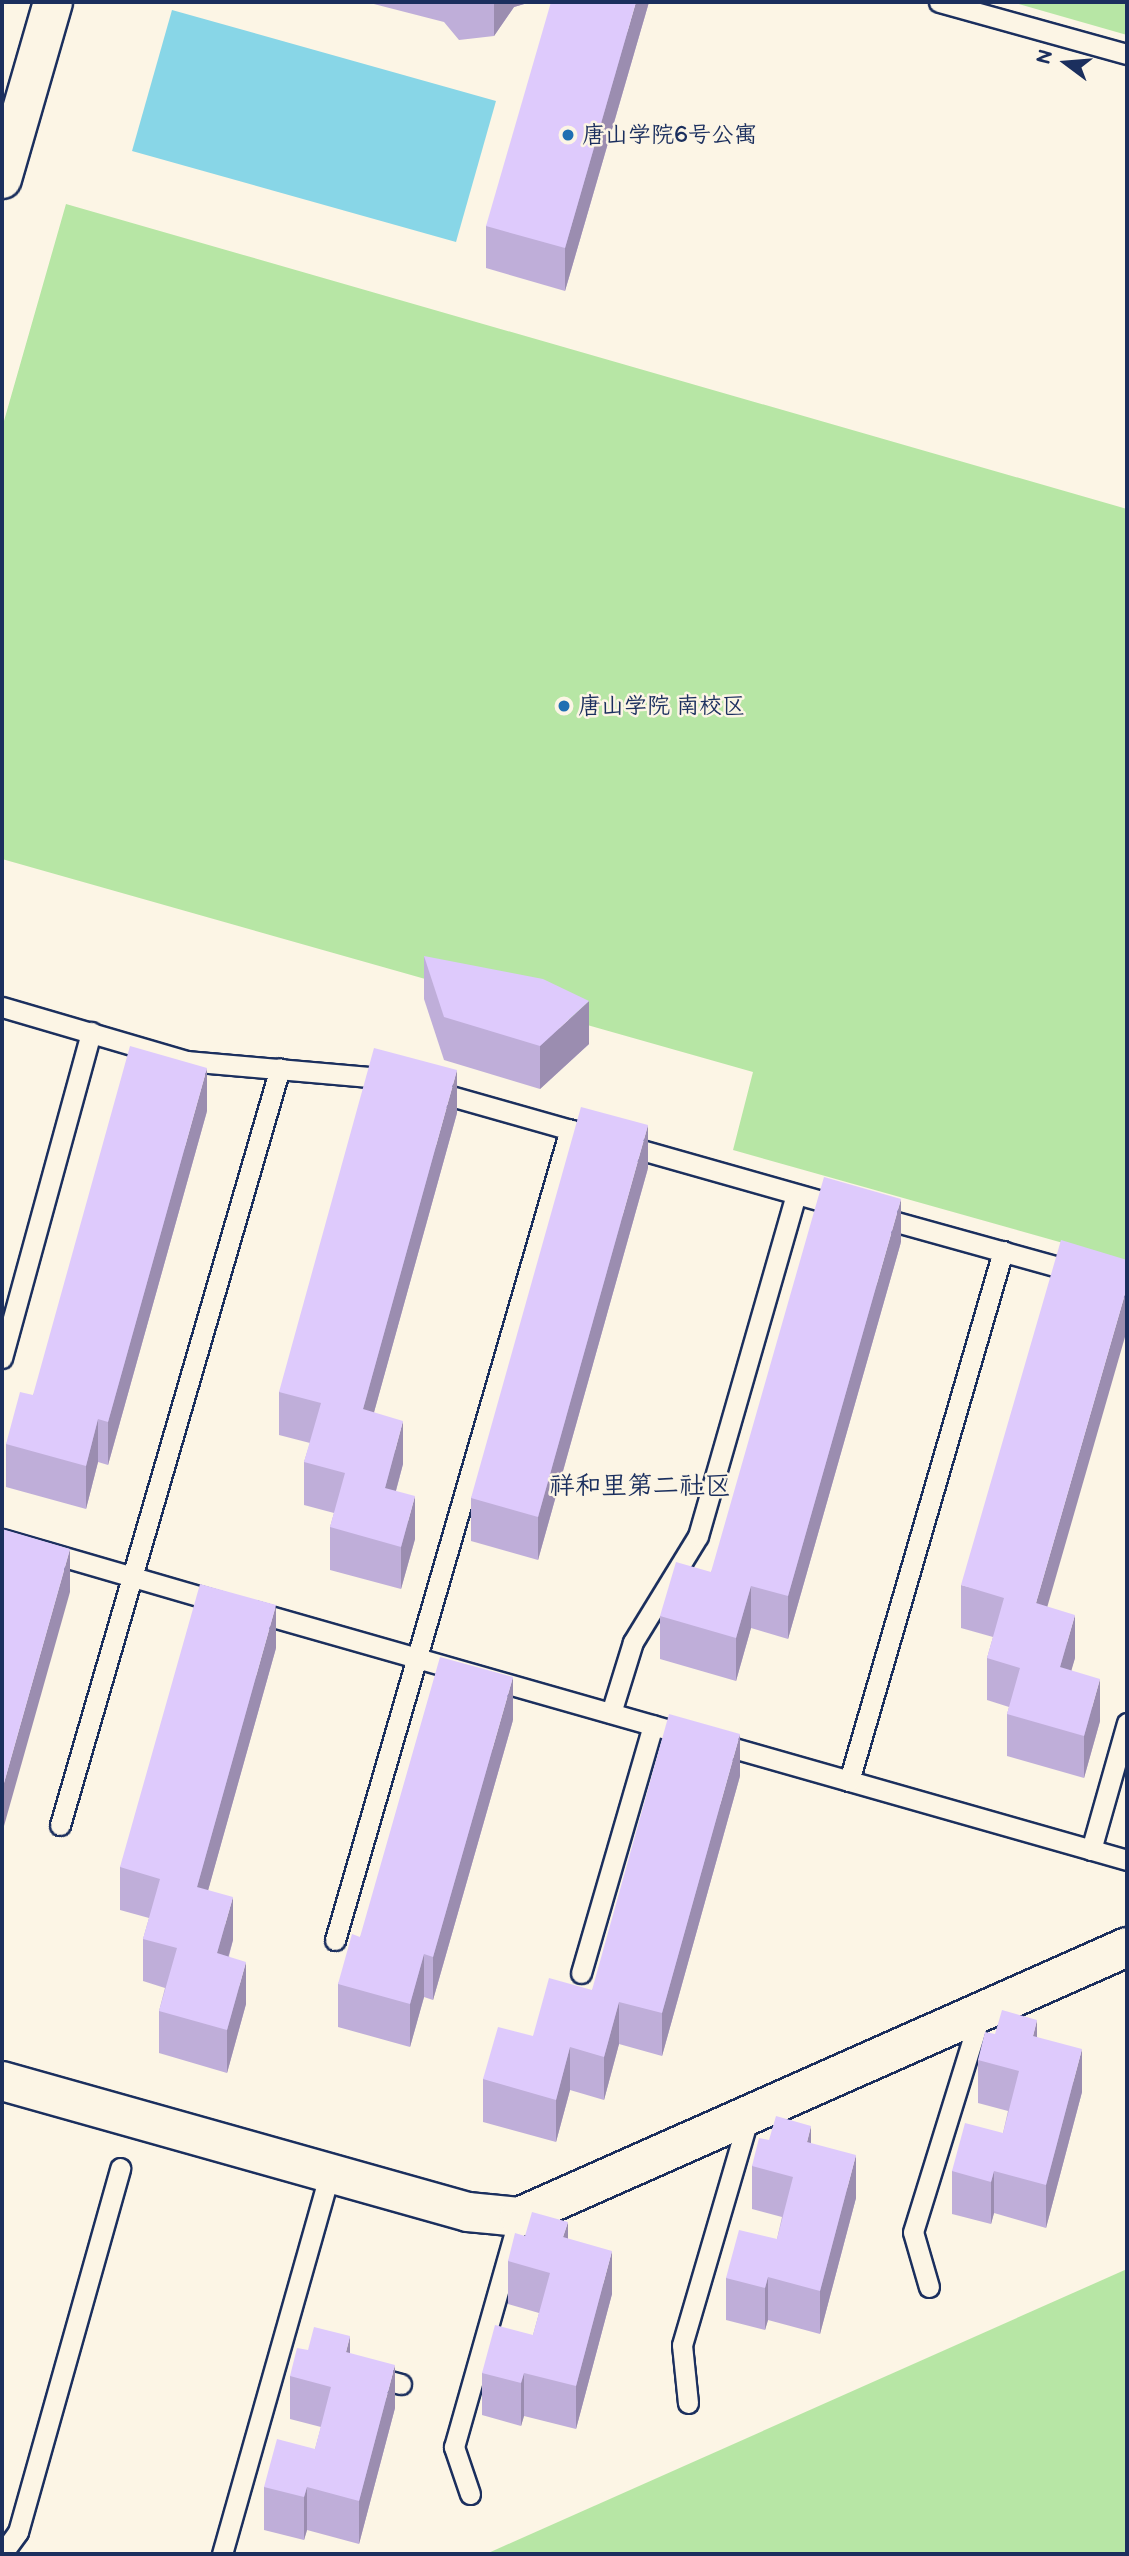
<!DOCTYPE html>
<meta charset="utf-8">
<style>
body{margin:0}
#map{position:relative;width:1129px;height:2556px;overflow:hidden;background:#fcf5e5;font-family:"Balsamiq Sans","LXGW WenKai TC",sans-serif}
div>[style]{position:absolute}
.green>*{inset:0;background:#b7e6a5}
.water>*{inset:0;background:#88d6e7}
.roads{filter:drop-shadow(2px 0 #1b2f5e) drop-shadow(-2px 0 #1b2f5e) drop-shadow(0 2px #1b2f5e) drop-shadow(0 -2px #1b2f5e)}
.lane>*{height:19px;margin:-9.5px;padding:0 9.5px;transform-origin:9.5px;border-radius:9.5px;background:#fcf5e5}
.street>*{height:38px;margin:-19px;padding:0 19px;transform-origin:19px;border-radius:19px;background:#fcf5e5}
.secondary>*{height:38px;margin:-19px;padding:0 19px;transform-origin:19px;border-radius:19px;background:#fcf5e5}
.wall>*{inset:0;background:#bfaed9}
.shaded-wall>*{inset:0;background:#9b8db0}
.building>*{inset:0;background:#decafc}
.dots>*{width:19px;height:19px;translate:-50% -50%;box-sizing:border-box;border:4px solid #fcf5e5;border-radius:50%}
span{translate:-50% -50%;white-space:nowrap;text-align:center;line-height:1.15;-webkit-text-stroke:5px #fcf5e5;paint-order:stroke}
.poi-label{font-size:23px;color:#1b2f5e}
.left{translate:0 -50%;text-align:left}
.quarter-label{font-size:26px;color:#1b2f5e}
.frame{position:absolute;inset:0;border:4px solid #1b2f5e;pointer-events:none}
.north{position:absolute;left:1031px;top:28px;width:70px;height:70px;-webkit-text-stroke:5px #fcf5e5;paint-order:stroke;rotate:286deg;font-size:19px;font-weight:700;line-height:28px;text-align:center;color:#1b2f5e}
.north::after{content:'';display:block;margin:auto;width:24px;height:32px;background:#1b2f5e;clip-path:polygon(50% 0,100% 100%,50% 72%,0 100%)}
</style>
<div id="map">
<div class="green">
<div style="clip-path:polygon(1012px 2px,1127px 2px,1127px 35px)"></div>
<div style="clip-path:polygon(66px 204px,1127px 509px,1127px 1261px,733px 1150px,753px 1072px,2px 859px,2px 428px)"></div>
<div style="clip-path:polygon(1127px 2269px,1127px 2554px,486px 2554px)"></div>
</div>
<div class="water">
<div style="clip-path:polygon(172px 10px,496px 101px,456px 242px,132px 151px)"></div>
</div>
<div class="roads">
<div class="lane">
<div style="left:939px;top:2px;width:195px;rotate:15.5deg"></div>
<div style="left:2px;top:1007px;width:193px;rotate:16.3deg"></div>
<div style="left:187px;top:1061px;width:205px;rotate:5deg"></div>
<div style="left:433px;top:1091px;width:425px;rotate:15.8deg"></div>
<div style="left:878px;top:1217px;width:258px;rotate:15.5deg"></div>
<div style="left:2px;top:1358px;width:338px;rotate:-74.7deg"></div>
<div style="left:2px;top:1539px;width:226px;rotate:16.2deg"></div>
<div style="left:252px;top:1611px;width:452px;rotate:15.9deg"></div>
<div style="left:611px;top:1713px;width:74px;rotate:-72.8deg"></div>
<div style="left:633px;top:1642px;width:124px;rotate:-58.5deg"></div>
<div style="left:698px;top:1536px;width:355px;rotate:-74deg"></div>
<div style="left:716px;top:1743px;width:427px;rotate:15.9deg"></div>
<div style="left:849px;top:1781px;width:552px;rotate:-73.8deg"></div>
<div style="left:60px;top:1825px;width:788px;rotate:-73.8deg"></div>
<div style="left:1091px;top:1850px;width:132px;rotate:-74.2deg"></div>
<div style="left:335px;top:1940px;width:844px;rotate:-73.84deg"></div>
<div style="left:581px;top:1973px;width:258px;rotate:-73.8deg"></div>
<div style="left:929px;top:2287px;width:57px;rotate:-106.2deg"></div>
<div style="left:913px;top:2232px;width:230px;rotate:-72.8deg"></div>
<div style="left:371px;top:2376px;width:31px;rotate:15deg"></div>
<div style="left:688px;top:2403px;width:58px;rotate:-95.9deg"></div>
<div style="left:682px;top:2345px;width:239px;rotate:-73.7deg"></div>
<div style="left:470px;top:2494px;width:50px;rotate:-108.8deg"></div>
<div style="left:454px;top:2447px;width:239px;rotate:-74.2deg"></div>
<div style="left:2px;top:2554px;width:27px;rotate:-54deg"></div>
<div style="left:18px;top:2532px;width:378px;rotate:-74.3deg"></div>
<div style="left:222px;top:2554px;width:396px;rotate:-74.2deg"></div>
</div>
<div class="street">
<div style="left:2px;top:2081px;width:484px;rotate:15.7deg"></div>
<div style="left:468px;top:2212px;width:51px;rotate:5.6deg"></div>
<div style="left:519px;top:2217px;width:665px;rotate:-23.94deg"></div>
</div>
<div class="secondary">
<div style="left:2px;top:179px;width:184px;rotate:-73.9deg"></div>
</div>
</div>
<div class="wall">
<div style="clip-path:polygon(366px 2px,531px 2px,514px 7px,494px 36px,459px 40px,444px 22px)"></div>
<div style="clip-path:polygon(649px 2px,565px 291px,486px 268px,486px 226px)"></div>
<div style="clip-path:polygon(424px 956px,589px 1044px,540px 1089px,444px 1060px,424px 999px)"></div>
<div style="clip-path:polygon(207px 1111px,108px 1465px,98px 1462px,86px 1509px,6px 1487px,6px 1444px,33px 1395px)"></div>
<div style="clip-path:polygon(457px 1113px,374px 1412px,403px 1464px,396px 1491px,415px 1539px,401px 1589px,330px 1570px,330px 1527px,334px 1513px,304px 1505px,304px 1462px,310px 1443px,279px 1435px,279px 1392px)"></div>
<div style="clip-path:polygon(648px 1168px,538px 1560px,471px 1541px,471px 1498px)"></div>
<div style="clip-path:polygon(901px 1242px,788px 1639px,751px 1628px,736px 1681px,660px 1659px,660px 1616px,711px 1572px)"></div>
<div style="clip-path:polygon(961px 1585px,1048px 1607px,1075px 1658px,1071px 1670px,1100px 1721px,1084px 1778px,1007px 1756px,1007px 1714px,1009px 1707px,987px 1700px,987px 1658px,993px 1637px,961px 1628px)"></div>
<div style="clip-path:polygon(276px 1648px,208px 1890px,233px 1940px,229px 1956px,246px 2004px,227px 2073px,159px 2053px,159px 2011px,165px 1988px,143px 1981px,143px 1939px,149px 1918px,120px 1910px,120px 1867px)"></div>
<div style="clip-path:polygon(513px 1720px,433px 2000px,424px 1997px,410px 2047px,338px 2027px,338px 1984px,360px 1937px)"></div>
<div style="clip-path:polygon(740px 1776px,662px 2056px,619px 2044px,604px 2100px,570px 2090px,556px 2142px,483px 2122px,483px 2079px,533px 2036px,592px 1990px)"></div>
<div style="clip-path:polygon(995px 2034px,1037px 2037px,1082px 2092px,1046px 2228px,994px 2213px,991px 2224px,952px 2214px,952px 2171px,1003px 2133px,1008px 2111px,978px 2103px,978px 2060px)"></div>
<div style="clip-path:polygon(769px 2140px,811px 2144px,856px 2198px,820px 2334px,768px 2320px,765px 2330px,726px 2320px,726px 2278px,777px 2239px,782px 2217px,752px 2209px,752px 2166px)"></div>
<div style="clip-path:polygon(525px 2236px,568px 2239px,612px 2294px,576px 2429px,524px 2416px,521px 2426px,482px 2415px,482px 2373px,533px 2335px,539px 2313px,508px 2304px,508px 2261px)"></div>
<div style="clip-path:polygon(350px 2354px,395px 2408px,359px 2544px,307px 2530px,304px 2540px,264px 2530px,264px 2487px,315px 2449px,321px 2427px,290px 2419px,290px 2376px)"></div>
</div>
<div class="shaded-wall">
<div style="clip-path:polygon(494px 2px,531px 2px,514px 7px,494px 36px)"></div>
<div style="clip-path:polygon(636px 2px,649px 2px,565px 291px,565px 248px)"></div>
<div style="clip-path:polygon(589px 1001px,589px 1044px,540px 1089px,540px 1046px)"></div>
<div style="clip-path:polygon(207px 1068px,207px 1111px,108px 1465px,108px 1422px)"></div>
<div style="clip-path:polygon(457px 1070px,457px 1113px,363px 1452px,363px 1409px)"></div>
<div style="clip-path:polygon(648px 1125px,648px 1168px,538px 1560px,538px 1517px)"></div>
<div style="clip-path:polygon(901px 1199px,901px 1242px,788px 1639px,788px 1596px)"></div>
<div style="clip-path:polygon(1127px 1287px,1127px 1330px,1036px 1646px,1036px 1603px)"></div>
<div style="clip-path:polygon(98px 1419px,98px 1462px,86px 1509px,86px 1466px)"></div>
<div style="clip-path:polygon(403px 1421px,403px 1464px,385px 1531px,385px 1488px)"></div>
<div style="clip-path:polygon(415px 1496px,415px 1539px,401px 1589px,401px 1547px)"></div>
<div style="clip-path:polygon(70px 1549px,70px 1592px,2px 1833px,2px 1790px)"></div>
<div style="clip-path:polygon(751px 1586px,751px 1628px,736px 1681px,736px 1638px)"></div>
<div style="clip-path:polygon(276px 1605px,276px 1648px,197px 1930px,197px 1887px)"></div>
<div style="clip-path:polygon(1075px 1615px,1075px 1658px,1060px 1710px,1060px 1667px)"></div>
<div style="clip-path:polygon(513px 1677px,513px 1720px,433px 2000px,433px 1957px)"></div>
<div style="clip-path:polygon(1100px 1679px,1100px 1721px,1084px 1778px,1084px 1736px)"></div>
<div style="clip-path:polygon(740px 1734px,740px 1776px,662px 2056px,662px 2013px)"></div>
<div style="clip-path:polygon(233px 1897px,233px 1940px,217px 1996px,217px 1953px)"></div>
<div style="clip-path:polygon(424px 1954px,424px 1997px,410px 2047px,410px 2004px)"></div>
<div style="clip-path:polygon(246px 1962px,246px 2004px,227px 2073px,227px 2030px)"></div>
<div style="clip-path:polygon(619px 2002px,619px 2044px,604px 2100px,604px 2057px)"></div>
<div style="clip-path:polygon(1037px 2020px,1037px 2063px,1033px 2036px)"></div>
<div style="clip-path:polygon(570px 2047px,570px 2090px,556px 2142px,556px 2100px)"></div>
<div style="clip-path:polygon(1082px 2049px,1082px 2092px,1046px 2228px,1046px 2185px)"></div>
<div style="clip-path:polygon(811px 2126px,811px 2169px,807px 2142px)"></div>
<div style="clip-path:polygon(856px 2155px,856px 2198px,820px 2334px,820px 2291px)"></div>
<div style="clip-path:polygon(994px 2171px,994px 2213px,991px 2224px,991px 2182px)"></div>
<div style="clip-path:polygon(568px 2222px,568px 2264px,563px 2237px)"></div>
<div style="clip-path:polygon(612px 2251px,612px 2294px,576px 2429px,576px 2386px)"></div>
<div style="clip-path:polygon(768px 2277px,768px 2320px,765px 2330px,765px 2288px)"></div>
<div style="clip-path:polygon(350px 2336px,350px 2379px,346px 2352px)"></div>
<div style="clip-path:polygon(395px 2365px,395px 2408px,359px 2544px,359px 2501px)"></div>
<div style="clip-path:polygon(524px 2373px,524px 2416px,521px 2426px,521px 2383px)"></div>
<div style="clip-path:polygon(307px 2487px,307px 2530px,304px 2540px,304px 2497px)"></div>
</div>
<div class="building">
<div style="clip-path:polygon(551px 2px,636px 2px,565px 248px,486px 226px)"></div>
<div style="clip-path:polygon(424px 956px,543px 979px,589px 1001px,540px 1046px,444px 1017px)"></div>
<div style="clip-path:polygon(130px 1046px,207px 1068px,108px 1422px,98px 1419px,86px 1466px,6px 1444px,20px 1392px,33px 1395px)"></div>
<div style="clip-path:polygon(374px 1048px,457px 1070px,363px 1409px,403px 1421px,385px 1488px,415px 1496px,401px 1547px,330px 1527px,345px 1473px,304px 1462px,321px 1403px,279px 1392px)"></div>
<div style="clip-path:polygon(581px 1107px,648px 1125px,538px 1517px,471px 1498px)"></div>
<div style="clip-path:polygon(824px 1177px,901px 1199px,788px 1596px,751px 1586px,736px 1638px,660px 1616px,676px 1562px,711px 1572px)"></div>
<div style="clip-path:polygon(1061px 1240px,1127px 1260px,1127px 1287px,1036px 1603px,1075px 1615px,1060px 1667px,1100px 1679px,1084px 1736px,1007px 1714px,1020px 1668px,987px 1658px,1004px 1598px,961px 1585px)"></div>
<div style="clip-path:polygon(2px 1529px,70px 1549px,2px 1790px)"></div>
<div style="clip-path:polygon(200px 1584px,276px 1605px,197px 1887px,233px 1897px,217px 1953px,246px 1962px,227px 2030px,159px 2011px,177px 1948px,143px 1939px,160px 1879px,120px 1867px)"></div>
<div style="clip-path:polygon(440px 1657px,513px 1677px,433px 1957px,424px 1954px,410px 2004px,338px 1984px,352px 1934px,360px 1937px)"></div>
<div style="clip-path:polygon(669px 1714px,740px 1734px,662px 2013px,619px 2002px,604px 2057px,570px 2047px,556px 2100px,483px 2079px,498px 2027px,533px 2036px,549px 1978px,592px 1990px)"></div>
<div style="clip-path:polygon(1002px 2010px,1037px 2020px,1033px 2036px,1082px 2049px,1046px 2185px,994px 2171px,991px 2182px,952px 2171px,965px 2123px,1003px 2133px,1019px 2071px,978px 2060px,985px 2032px,995px 2034px)"></div>
<div style="clip-path:polygon(776px 2116px,811px 2126px,807px 2142px,856px 2155px,820px 2291px,768px 2277px,765px 2288px,726px 2278px,739px 2230px,777px 2239px,793px 2177px,752px 2166px,759px 2138px,769px 2140px)"></div>
<div style="clip-path:polygon(532px 2212px,568px 2222px,563px 2237px,612px 2251px,576px 2386px,524px 2373px,521px 2383px,482px 2373px,495px 2325px,533px 2335px,550px 2273px,508px 2261px,515px 2233px,525px 2236px)"></div>
<div style="clip-path:polygon(314px 2327px,350px 2336px,346px 2352px,395px 2365px,359px 2501px,307px 2487px,304px 2497px,264px 2487px,277px 2439px,315px 2449px,331px 2387px,290px 2376px,297px 2348px,308px 2350px)"></div>
</div>
<div class="dots">
<div style="left:568px;top:135px;background:#1f6fb2"></div>
<div style="left:564px;top:706px;background:#1f6fb2"></div>
</div>
<div class="poi-label">
<span class="left" style="left:582px;top:135px">唐山学院6号公寓</span>
<span class="left" style="left:578px;top:706px">唐山学院 南校区</span>
</div>
<div class="quarter-label">
<span style="left:640px;top:1487px">祥和里第二社区</span>
</div>
<div class="frame"></div>
<div class="north">N</div>
</div>
